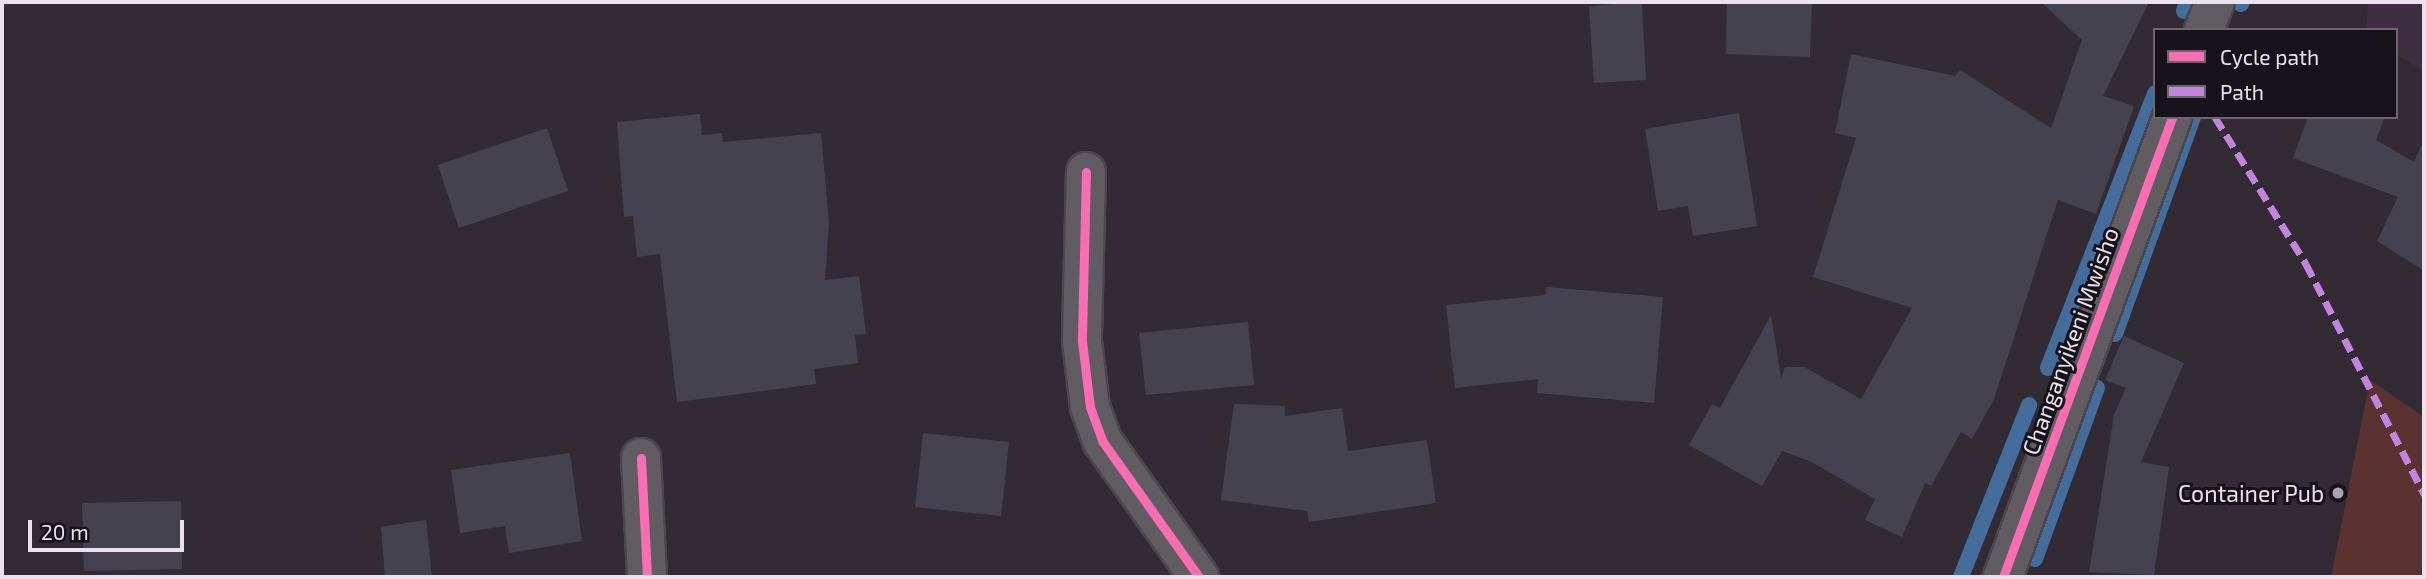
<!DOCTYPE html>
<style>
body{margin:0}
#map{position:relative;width:2426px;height:579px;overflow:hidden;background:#322b34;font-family:"Exo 2",sans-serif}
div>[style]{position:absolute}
.built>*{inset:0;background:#3d2e42}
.green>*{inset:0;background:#593231}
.stream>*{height:16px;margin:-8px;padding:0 8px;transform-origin:8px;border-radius:8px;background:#446d9b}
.building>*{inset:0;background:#454250}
.roads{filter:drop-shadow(2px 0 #4b464d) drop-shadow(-2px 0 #4b464d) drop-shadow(0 2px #4b464d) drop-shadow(0 -2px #4b464d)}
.street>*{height:38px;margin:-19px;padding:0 19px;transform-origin:19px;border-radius:19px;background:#615c62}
.quiet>*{height:7px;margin-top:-3.5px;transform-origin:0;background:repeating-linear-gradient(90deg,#c483df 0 14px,transparent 0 21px)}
.cycleway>*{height:9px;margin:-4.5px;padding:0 4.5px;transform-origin:4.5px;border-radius:4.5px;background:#f96db3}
.dots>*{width:19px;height:19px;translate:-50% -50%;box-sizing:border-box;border:4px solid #18131a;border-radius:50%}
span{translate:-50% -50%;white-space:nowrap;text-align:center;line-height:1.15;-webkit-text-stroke:6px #18131a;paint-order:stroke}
.street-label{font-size:23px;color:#e9e1eb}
.poi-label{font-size:23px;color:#e9e1eb}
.right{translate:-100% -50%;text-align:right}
.frame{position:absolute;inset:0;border:4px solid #e9e1eb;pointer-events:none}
.legend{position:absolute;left:2153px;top:28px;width:245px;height:91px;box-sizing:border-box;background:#18131a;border:2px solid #6c656e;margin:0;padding:9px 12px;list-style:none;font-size:21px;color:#e9e1eb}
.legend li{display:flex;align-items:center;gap:14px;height:35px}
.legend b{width:35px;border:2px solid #6c656e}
.scale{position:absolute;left:28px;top:520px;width:156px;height:32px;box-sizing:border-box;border:4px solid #e9e1eb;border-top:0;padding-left:9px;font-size:21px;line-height:24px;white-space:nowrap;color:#e9e1eb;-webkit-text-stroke:5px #18131a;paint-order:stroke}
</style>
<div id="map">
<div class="built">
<div style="clip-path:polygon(2368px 2px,2424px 2px,2424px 72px,2396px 54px,2396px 30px,2366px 30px)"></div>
</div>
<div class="green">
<div style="clip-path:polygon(2370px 380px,2424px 417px,2424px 577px,2331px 577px)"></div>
</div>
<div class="stream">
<div style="left:2241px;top:4px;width:2px;rotate:-63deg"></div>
<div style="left:2184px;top:11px;width:9px;rotate:-72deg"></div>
<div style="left:2115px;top:334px;width:231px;rotate:-70.2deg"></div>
<div style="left:2048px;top:368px;width:295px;rotate:-68.7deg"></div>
<div style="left:2035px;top:559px;width:182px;rotate:-70.1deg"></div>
<div style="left:1961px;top:577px;width:185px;rotate:-68.4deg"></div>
</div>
<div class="building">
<div style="clip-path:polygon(1642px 2px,1646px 80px,1594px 83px,1589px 6px)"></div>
<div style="clip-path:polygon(1727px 2px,1812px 2px,1810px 57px,1726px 54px)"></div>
<div style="clip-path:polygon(2041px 2px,2149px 2px,2103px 96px,2134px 106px,2096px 214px,2058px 200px,1994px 399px,1972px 439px,1961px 432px,1931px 486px,1925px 483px,1902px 537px,1865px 520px,1875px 499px,1810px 461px,1782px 451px,1762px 486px,1689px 445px,1712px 404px,1720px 408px,1771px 315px,1781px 378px,1785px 367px,1804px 367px,1861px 399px,1912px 308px,1813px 277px,1856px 138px,1835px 133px,1851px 54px,1955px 76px,1960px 70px,2051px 128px,2082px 40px)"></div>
<div style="clip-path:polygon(1739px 113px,1757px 226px,1693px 236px,1688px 206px,1658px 211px,1645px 129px)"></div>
<div style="clip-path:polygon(700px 114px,702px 135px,722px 133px,723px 142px,821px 133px,829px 222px,825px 280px,859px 276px,866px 334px,855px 335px,858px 363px,814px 369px,816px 384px,677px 402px,660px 254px,637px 257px,633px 216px,624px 217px,617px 122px)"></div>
<div style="clip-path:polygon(2308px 117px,2385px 117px,2376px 140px,2414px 162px,2424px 140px,2424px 271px,2377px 241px,2398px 197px,2293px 158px)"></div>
<div style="clip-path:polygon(547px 128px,568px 191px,459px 228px,438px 165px)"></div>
<div style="clip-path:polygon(1546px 287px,1663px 297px,1654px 403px,1537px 393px,1538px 379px,1455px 388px,1446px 305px,1545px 295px)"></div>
<div style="clip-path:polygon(1248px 322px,1254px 385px,1146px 395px,1139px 333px)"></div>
<div style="clip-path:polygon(2124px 336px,2184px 363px,2141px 462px,2169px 467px,2154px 575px,2089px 572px,2114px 415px,2126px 388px,2105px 380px)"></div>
<div style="clip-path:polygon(1234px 404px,1285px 406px,1285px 416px,1342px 408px,1348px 451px,1427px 440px,1436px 503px,1309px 522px,1307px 511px,1221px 500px)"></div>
<div style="clip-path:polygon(923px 433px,1009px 442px,1001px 516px,915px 507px)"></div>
<div style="clip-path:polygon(570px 453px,582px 541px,509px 553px,505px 526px,460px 533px,451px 470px)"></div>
<div style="clip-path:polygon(181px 501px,182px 569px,84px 571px,82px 503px)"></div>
<div style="clip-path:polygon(426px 520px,432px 577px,385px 577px,381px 527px)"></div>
</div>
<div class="roads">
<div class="street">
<div style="left:2204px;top:30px;width:30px;rotate:-69deg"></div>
<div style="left:1086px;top:172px;width:169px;rotate:91.4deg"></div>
<div style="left:1082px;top:341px;width:66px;rotate:83.1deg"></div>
<div style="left:1090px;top:407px;width:37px;rotate:70deg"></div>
<div style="left:1103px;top:442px;width:166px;rotate:54.6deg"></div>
<div style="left:641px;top:458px;width:119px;rotate:87.1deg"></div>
<div style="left:2003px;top:577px;width:490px;rotate:-69.8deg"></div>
</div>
</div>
<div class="quiet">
<div style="left:2215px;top:117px;width:173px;rotate:58.2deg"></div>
<div style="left:2306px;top:264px;width:259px;rotate:62.8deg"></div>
</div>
<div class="cycleway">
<div style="left:1086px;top:172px;width:169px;rotate:91.4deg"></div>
<div style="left:1082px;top:341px;width:66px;rotate:83.1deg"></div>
<div style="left:1090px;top:407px;width:37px;rotate:70deg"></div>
<div style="left:1103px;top:442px;width:166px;rotate:54.6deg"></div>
<div style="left:641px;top:458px;width:119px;rotate:87.1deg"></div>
<div style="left:2003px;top:577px;width:490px;rotate:-69.8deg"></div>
</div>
<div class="dots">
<div style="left:2338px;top:493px;background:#a9a1ab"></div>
</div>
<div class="street-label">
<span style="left:2070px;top:341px;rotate:-70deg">Changanyikeni Mwisho</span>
</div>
<div class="poi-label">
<span class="right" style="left:2324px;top:493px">Container Pub</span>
</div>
<div class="frame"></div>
<ul class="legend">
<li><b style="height:9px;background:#f96db3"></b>Cycle path</li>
<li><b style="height:9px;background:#c483df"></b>Path</li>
</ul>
<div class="scale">20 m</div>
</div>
